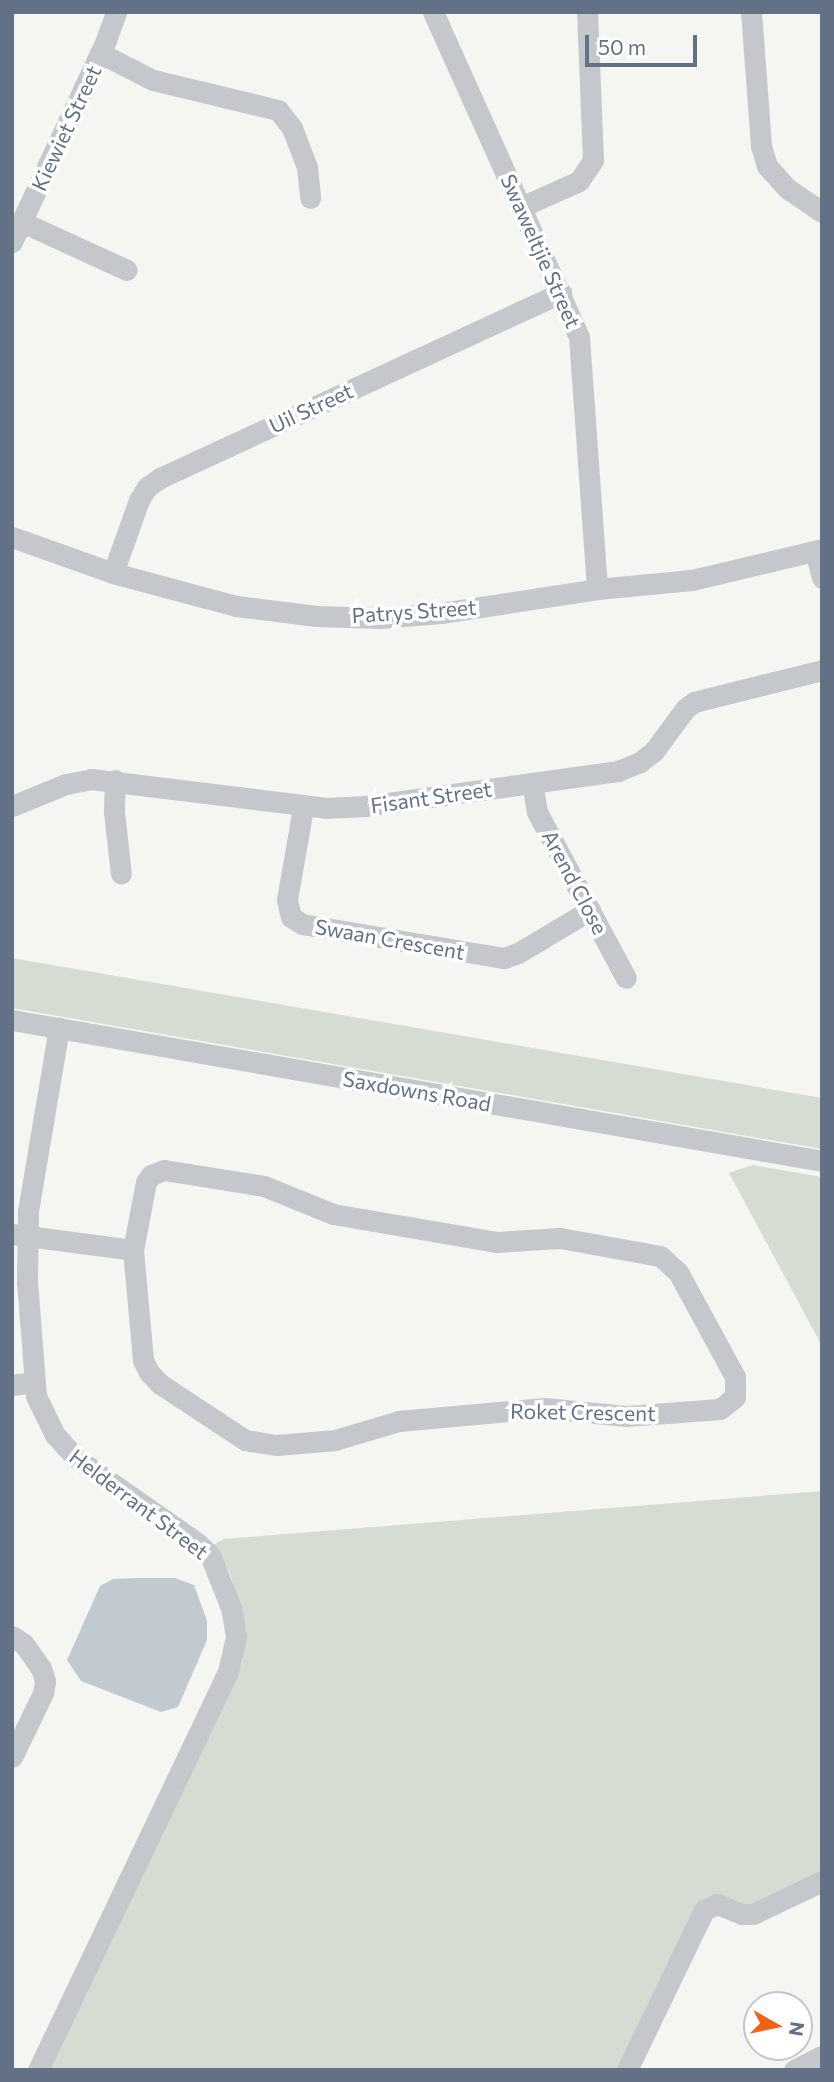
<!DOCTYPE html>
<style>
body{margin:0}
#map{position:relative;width:834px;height:2082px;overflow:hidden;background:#f5f6f1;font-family:Commissioner,sans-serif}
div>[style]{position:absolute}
.green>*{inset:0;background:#d5ddd2}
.water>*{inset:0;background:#c0cad0}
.minor>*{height:21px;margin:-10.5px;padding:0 10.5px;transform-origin:10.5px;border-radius:10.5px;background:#c4c7cb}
span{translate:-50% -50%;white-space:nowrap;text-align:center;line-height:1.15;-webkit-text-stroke:7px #fff;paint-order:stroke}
.street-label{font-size:21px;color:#627185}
.frame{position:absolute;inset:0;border:14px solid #627185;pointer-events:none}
.north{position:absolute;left:743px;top:1991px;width:70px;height:70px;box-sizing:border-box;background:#fff;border:2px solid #c0c6ce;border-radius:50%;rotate:99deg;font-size:19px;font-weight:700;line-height:28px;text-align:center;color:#627185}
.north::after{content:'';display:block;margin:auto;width:24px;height:32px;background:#f06317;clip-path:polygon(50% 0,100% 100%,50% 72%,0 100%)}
.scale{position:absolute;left:585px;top:35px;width:112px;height:32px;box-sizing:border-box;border:4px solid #627185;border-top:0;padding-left:9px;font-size:21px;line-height:24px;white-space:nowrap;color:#627185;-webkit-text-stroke:5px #fff;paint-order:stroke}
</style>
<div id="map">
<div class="green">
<div style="clip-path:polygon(12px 958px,822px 1098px,822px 1149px,12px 1008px)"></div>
<div style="clip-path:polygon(752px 1165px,822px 1177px,822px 1346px,729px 1173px)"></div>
<div style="clip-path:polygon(822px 1491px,822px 1872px,754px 1907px,723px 1898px,620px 2070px,48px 2070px,242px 1664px,245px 1641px,239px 1602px,230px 1574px,213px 1545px,224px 1539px)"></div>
</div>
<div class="water">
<div style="clip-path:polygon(138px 1578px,175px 1578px,194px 1585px,207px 1621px,207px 1640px,178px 1707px,161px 1712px,81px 1681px,67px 1660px,100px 1586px,113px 1579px)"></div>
</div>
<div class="minor">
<div style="left:433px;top:12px;width:356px;rotate:65.8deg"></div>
<div style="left:579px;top:337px;width:253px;rotate:85.9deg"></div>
<div style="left:751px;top:12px;width:134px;rotate:85.7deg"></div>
<div style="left:761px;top:146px;width:21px;rotate:73deg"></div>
<div style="left:767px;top:166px;width:31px;rotate:48deg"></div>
<div style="left:788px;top:189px;width:41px;rotate:34.1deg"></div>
<div style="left:100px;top:53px;width:59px;rotate:27deg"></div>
<div style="left:153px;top:80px;width:129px;rotate:13.5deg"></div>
<div style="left:278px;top:110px;width:23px;rotate:52deg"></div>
<div style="left:292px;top:128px;width:42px;rotate:69deg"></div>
<div style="left:307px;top:167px;width:31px;rotate:84deg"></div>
<div style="left:521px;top:207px;width:64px;rotate:-24.1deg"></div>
<div style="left:579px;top:181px;width:25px;rotate:-56deg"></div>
<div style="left:593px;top:160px;width:148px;rotate:-92.3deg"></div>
<div style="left:22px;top:222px;width:115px;rotate:24.6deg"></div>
<div style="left:12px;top:242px;width:223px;rotate:-65deg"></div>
<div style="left:106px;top:40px;width:30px;rotate:-70deg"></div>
<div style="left:12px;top:537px;width:107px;rotate:19.6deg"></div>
<div style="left:113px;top:573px;width:127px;rotate:15deg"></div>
<div style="left:236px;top:606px;width:81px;rotate:7.1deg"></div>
<div style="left:316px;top:616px;width:64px;rotate:1.8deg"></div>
<div style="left:380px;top:618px;width:61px;rotate:-4.7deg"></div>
<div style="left:441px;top:613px;width:158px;rotate:-8.7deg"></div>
<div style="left:597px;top:589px;width:95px;rotate:-5.4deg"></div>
<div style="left:692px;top:580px;width:134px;rotate:-13.4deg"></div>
<div style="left:815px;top:551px;width:28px;rotate:75deg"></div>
<div style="left:113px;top:573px;width:77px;rotate:-70.4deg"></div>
<div style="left:139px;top:500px;width:15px;rotate:-58deg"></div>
<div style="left:147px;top:487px;width:16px;rotate:-35deg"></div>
<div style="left:160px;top:478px;width:442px;rotate:-24.8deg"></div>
<div style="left:115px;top:780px;width:32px;rotate:92deg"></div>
<div style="left:114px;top:812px;width:62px;rotate:83.6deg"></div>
<div style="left:532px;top:783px;width:29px;rotate:80deg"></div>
<div style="left:537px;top:812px;width:188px;rotate:61.8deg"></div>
<div style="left:12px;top:806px;width:58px;rotate:-22.2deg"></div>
<div style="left:66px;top:784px;width:25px;rotate:-11deg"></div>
<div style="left:91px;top:779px;width:237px;rotate:7deg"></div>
<div style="left:326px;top:808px;width:40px;rotate:-2.9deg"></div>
<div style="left:366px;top:806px;width:254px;rotate:-7.9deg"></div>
<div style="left:618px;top:771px;width:24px;rotate:-22deg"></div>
<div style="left:640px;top:762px;width:18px;rotate:-38deg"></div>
<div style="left:654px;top:751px;width:52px;rotate:-53.6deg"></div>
<div style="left:685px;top:709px;width:11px;rotate:-38deg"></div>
<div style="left:694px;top:702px;width:132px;rotate:-14deg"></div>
<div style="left:303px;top:808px;width:93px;rotate:99.9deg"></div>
<div style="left:287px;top:900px;width:17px;rotate:77deg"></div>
<div style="left:291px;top:917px;width:13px;rotate:32deg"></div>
<div style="left:302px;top:924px;width:205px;rotate:9.6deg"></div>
<div style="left:504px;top:958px;width:15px;rotate:-20deg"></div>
<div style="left:518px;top:953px;width:84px;rotate:-30.8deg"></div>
<div style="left:12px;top:1020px;width:822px;rotate:9.87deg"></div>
<div style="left:164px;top:1170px;width:101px;rotate:9.1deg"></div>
<div style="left:264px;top:1186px;width:74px;rotate:22.1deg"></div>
<div style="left:333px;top:1214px;width:165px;rotate:9.7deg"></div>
<div style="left:496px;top:1242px;width:64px;rotate:-3.6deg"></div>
<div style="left:560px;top:1238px;width:102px;rotate:10.2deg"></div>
<div style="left:660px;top:1256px;width:24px;rotate:42deg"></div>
<div style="left:678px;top:1272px;width:119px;rotate:61.5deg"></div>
<div style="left:735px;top:1377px;width:20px;rotate:90deg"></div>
<div style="left:735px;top:1397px;width:19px;rotate:141deg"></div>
<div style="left:720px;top:1409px;width:94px;rotate:175.7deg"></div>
<div style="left:626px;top:1416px;width:82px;rotate:-174.4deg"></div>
<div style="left:544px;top:1408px;width:146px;rotate:174.9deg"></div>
<div style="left:399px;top:1421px;width:67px;rotate:163.5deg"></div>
<div style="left:335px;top:1440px;width:59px;rotate:175.2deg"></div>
<div style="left:276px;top:1445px;width:31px;rotate:-171deg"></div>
<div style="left:245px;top:1440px;width:102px;rotate:-146.6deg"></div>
<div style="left:160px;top:1384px;width:16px;rotate:-133deg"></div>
<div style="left:149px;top:1372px;width:13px;rotate:-117deg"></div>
<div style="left:143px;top:1360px;width:110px;rotate:-95.2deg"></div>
<div style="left:133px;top:1250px;width:69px;rotate:-79.2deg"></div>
<div style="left:146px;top:1182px;width:9px;rotate:-54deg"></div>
<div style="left:151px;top:1175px;width:14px;rotate:-21deg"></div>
<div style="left:12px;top:1234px;width:122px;rotate:7.5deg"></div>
<div style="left:12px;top:1385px;width:21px;rotate:-8deg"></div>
<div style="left:12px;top:1636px;width:14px;rotate:34deg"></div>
<div style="left:24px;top:1644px;width:29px;rotate:55deg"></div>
<div style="left:41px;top:1668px;width:14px;rotate:73deg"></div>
<div style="left:45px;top:1681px;width:12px;rotate:99deg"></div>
<div style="left:43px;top:1693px;width:71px;rotate:115.8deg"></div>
<div style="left:38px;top:2070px;width:441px;rotate:-64.5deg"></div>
<div style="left:228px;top:1672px;width:37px;rotate:-77deg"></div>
<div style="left:236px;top:1636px;width:28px;rotate:-100deg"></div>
<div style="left:231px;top:1608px;width:57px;rotate:-111.6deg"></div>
<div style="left:210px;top:1555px;width:19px;rotate:-137deg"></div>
<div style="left:196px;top:1542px;width:146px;rotate:-145deg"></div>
<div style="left:76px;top:1458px;width:31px;rotate:-132deg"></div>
<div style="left:55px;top:1435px;width:43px;rotate:-116deg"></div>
<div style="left:36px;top:1396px;width:114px;rotate:-94.5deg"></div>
<div style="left:27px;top:1282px;width:71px;rotate:-89.2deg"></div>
<div style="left:28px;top:1211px;width:186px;rotate:-80.4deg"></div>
<div style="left:627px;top:2070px;width:178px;rotate:-64.3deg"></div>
<div style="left:704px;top:1910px;width:14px;rotate:-25deg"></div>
<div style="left:717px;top:1904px;width:27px;rotate:22deg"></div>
<div style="left:742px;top:1914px;width:11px"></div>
<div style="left:753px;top:1914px;width:76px;rotate:-25.6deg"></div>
<div style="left:794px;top:2070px;width:31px;rotate:-27deg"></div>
</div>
<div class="street-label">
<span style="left:66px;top:128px;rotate:-65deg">Kiewiet Street</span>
<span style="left:541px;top:251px;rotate:66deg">Swaweltjie Street</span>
<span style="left:311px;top:408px;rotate:-25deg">Uil Street</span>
<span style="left:414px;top:611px;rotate:-4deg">Patrys Street</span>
<span style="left:431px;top:797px;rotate:-8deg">Fisant Street</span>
<span style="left:575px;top:882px;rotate:62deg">Arend Close</span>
<span style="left:390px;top:939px;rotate:10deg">Swaan Crescent</span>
<span style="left:417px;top:1091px;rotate:10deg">Saxdowns Road</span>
<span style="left:583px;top:1412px;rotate:1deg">Roket Crescent</span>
<span style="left:139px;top:1504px;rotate:37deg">Helderrant Street</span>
</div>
<div class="frame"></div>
<div class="north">N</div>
<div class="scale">50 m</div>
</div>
